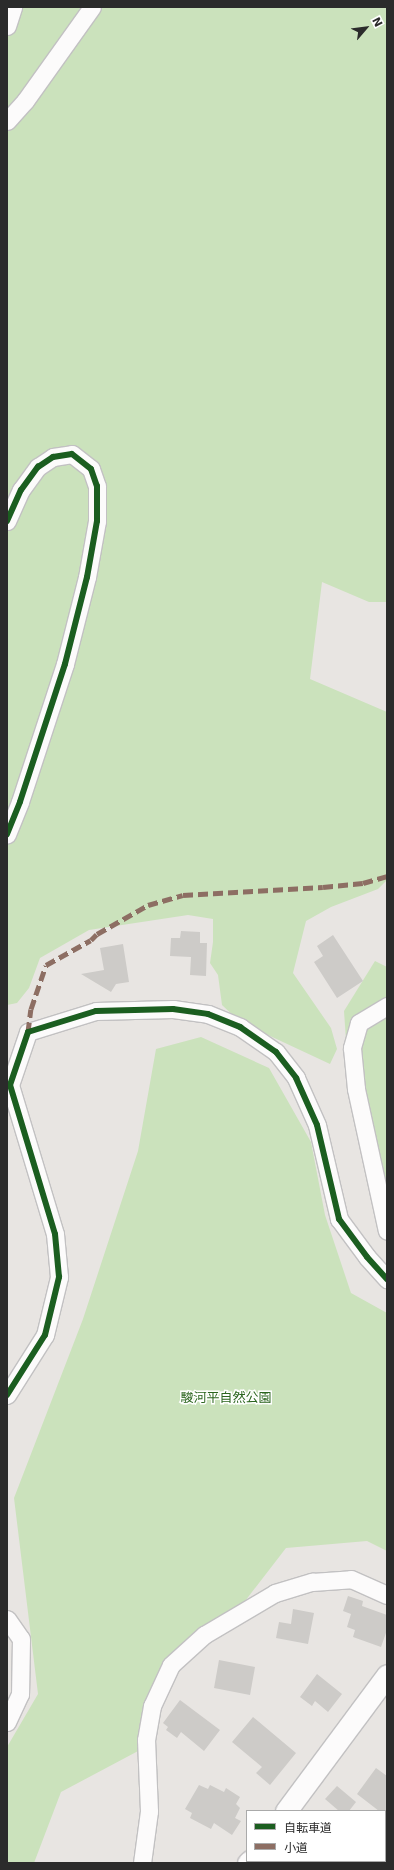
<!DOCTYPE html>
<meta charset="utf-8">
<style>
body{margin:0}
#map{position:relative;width:394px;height:1870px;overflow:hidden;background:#e8e5e2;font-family:"DejaVu Sans","Noto Sans JP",sans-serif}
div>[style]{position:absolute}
.green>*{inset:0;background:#cbe2bc}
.building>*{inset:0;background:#cdcbc8}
.roads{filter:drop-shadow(1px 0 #c2c1c2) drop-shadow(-1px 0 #c2c1c2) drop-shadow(0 1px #c2c1c2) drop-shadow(0 -1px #c2c1c2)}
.minor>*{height:17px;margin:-8.5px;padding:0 8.5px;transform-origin:8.5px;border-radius:8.5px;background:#fcfbfb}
.tertiary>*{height:21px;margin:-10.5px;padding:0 10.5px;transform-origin:10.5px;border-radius:10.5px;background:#fcfbfb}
.quiet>*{height:5px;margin-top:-2.5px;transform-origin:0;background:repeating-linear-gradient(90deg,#8d6e63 0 10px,transparent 0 15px)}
.cycleway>*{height:6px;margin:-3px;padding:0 3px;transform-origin:3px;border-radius:3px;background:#1b5e20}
span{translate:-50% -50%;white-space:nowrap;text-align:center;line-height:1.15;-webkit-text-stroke:3px #fff;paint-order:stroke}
.park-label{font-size:13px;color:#2b651e}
.frame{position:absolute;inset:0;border:8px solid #2b2b2b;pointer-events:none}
.legend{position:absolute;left:246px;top:1810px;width:140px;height:52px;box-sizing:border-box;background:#fff;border:1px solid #aaa;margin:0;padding:5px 7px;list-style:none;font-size:12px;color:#2b2b2b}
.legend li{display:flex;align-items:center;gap:8px;height:20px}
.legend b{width:20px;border:1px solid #aaa}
.north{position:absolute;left:346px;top:8px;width:40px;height:40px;-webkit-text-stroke:3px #fff;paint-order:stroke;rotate:62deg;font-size:11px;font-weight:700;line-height:16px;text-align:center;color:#2b2b2b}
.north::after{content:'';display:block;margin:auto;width:14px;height:18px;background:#2b2b2b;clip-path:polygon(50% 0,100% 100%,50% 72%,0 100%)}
</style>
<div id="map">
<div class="green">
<div style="clip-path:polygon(7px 7px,387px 7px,387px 602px,369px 602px,322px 582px,310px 679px,387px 712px,387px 880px,378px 889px,331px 907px,306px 921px,293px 973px,331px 1028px,337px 1049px,330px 1064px,240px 1022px,222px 1005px,218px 975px,210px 963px,213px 942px,213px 919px,188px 915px,89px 930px,40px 958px,29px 988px,17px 1003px,7px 1005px)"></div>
<div style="clip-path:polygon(375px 961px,387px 967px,387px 1195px,346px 1040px,344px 1011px)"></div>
<div style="clip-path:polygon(201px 1037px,269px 1068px,311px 1142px,325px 1215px,351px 1293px,387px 1313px,387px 1551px,367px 1541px,286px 1548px,242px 1605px,199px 1635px,148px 1705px,140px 1750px,61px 1792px,34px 1863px,7px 1863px,7px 1747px,38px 1694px,14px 1498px,83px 1319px,138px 1151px,156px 1049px)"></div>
</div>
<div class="building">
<div style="clip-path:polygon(181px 931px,200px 932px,200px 943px,207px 943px,206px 976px,190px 975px,191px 957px,170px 956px,171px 938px,180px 938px)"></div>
<div style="clip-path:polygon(333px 935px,363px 981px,337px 998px,314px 962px,323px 956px,317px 946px)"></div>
<div style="clip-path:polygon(123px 944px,129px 982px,116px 984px,111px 992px,81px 974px,104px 970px,100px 948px)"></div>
<div style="clip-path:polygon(348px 1596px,363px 1601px,362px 1606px,387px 1615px,387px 1630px,381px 1647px,353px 1637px,355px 1630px,347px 1627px,351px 1614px,343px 1611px)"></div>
<div style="clip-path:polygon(293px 1609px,314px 1613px,308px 1644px,276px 1638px,279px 1622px,291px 1624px)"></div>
<div style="clip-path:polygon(219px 1660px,255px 1667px,250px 1695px,214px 1688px)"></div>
<div style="clip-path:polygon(317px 1674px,342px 1694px,328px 1712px,315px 1701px,312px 1706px,300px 1697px)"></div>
<div style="clip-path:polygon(180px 1700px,220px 1730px,204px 1751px,181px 1732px,177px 1738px,166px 1730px,168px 1727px,163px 1723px)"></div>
<div style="clip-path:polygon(253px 1717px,296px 1753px,270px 1785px,256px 1773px,262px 1767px,232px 1742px)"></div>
<div style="clip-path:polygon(376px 1768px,387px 1776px,387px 1817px,385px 1811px,379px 1811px,357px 1794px)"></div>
<div style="clip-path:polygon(199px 1785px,208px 1789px,210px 1785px,224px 1792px,226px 1788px,240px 1797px,236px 1804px,240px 1808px,235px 1818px,241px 1821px,232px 1835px,214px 1823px,211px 1829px,190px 1818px,192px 1813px,185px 1809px)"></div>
<div style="clip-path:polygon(337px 1786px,356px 1802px,349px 1811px,339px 1811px,325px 1799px)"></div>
</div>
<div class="roads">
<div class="minor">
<div style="left:7px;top:26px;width:20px;rotate:-72deg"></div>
<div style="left:7px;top:121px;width:27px;rotate:-48deg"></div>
<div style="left:25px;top:101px;width:115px;rotate:-54.5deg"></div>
<div style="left:7px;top:521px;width:34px;rotate:-66deg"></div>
<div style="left:21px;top:490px;width:29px;rotate:-54deg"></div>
<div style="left:38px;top:467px;width:18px;rotate:-34deg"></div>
<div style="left:53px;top:457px;width:19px;rotate:-9deg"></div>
<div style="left:72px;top:454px;width:24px;rotate:38deg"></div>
<div style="left:91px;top:469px;width:18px;rotate:71deg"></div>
<div style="left:97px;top:486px;width:35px;rotate:90deg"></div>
<div style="left:97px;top:521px;width:57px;rotate:100.1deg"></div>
<div style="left:87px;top:577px;width:90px;rotate:104.2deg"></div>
<div style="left:65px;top:664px;width:145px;rotate:108.1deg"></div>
<div style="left:20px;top:802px;width:35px;rotate:112deg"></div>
<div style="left:387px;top:1006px;width:33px;rotate:149deg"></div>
<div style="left:359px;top:1023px;width:26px;rotate:106deg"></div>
<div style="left:352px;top:1048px;width:41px;rotate:84.4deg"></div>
<div style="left:356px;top:1089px;width:145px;rotate:77.7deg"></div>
<div style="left:7px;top:1395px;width:71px;rotate:-57.7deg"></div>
<div style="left:45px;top:1335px;width:60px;rotate:-76.4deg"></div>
<div style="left:59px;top:1277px;width:43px;rotate:-95.3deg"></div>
<div style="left:55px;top:1234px;width:156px;rotate:-106.8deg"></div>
<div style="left:10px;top:1085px;width:56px;rotate:-71.2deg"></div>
<div style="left:28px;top:1032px;width:71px;rotate:-17.2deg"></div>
<div style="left:96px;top:1011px;width:77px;rotate:-1.5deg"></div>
<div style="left:173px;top:1009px;width:35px;rotate:8deg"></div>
<div style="left:208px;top:1014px;width:35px;rotate:22deg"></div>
<div style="left:240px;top:1027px;width:44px;rotate:34.8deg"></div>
<div style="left:276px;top:1052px;width:33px;rotate:52deg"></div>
<div style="left:296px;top:1078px;width:51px;rotate:65.9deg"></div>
<div style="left:317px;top:1125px;width:97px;rotate:76.8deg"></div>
<div style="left:339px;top:1219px;width:47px;rotate:53.6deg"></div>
<div style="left:367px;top:1257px;width:30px;rotate:48deg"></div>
<div style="left:7px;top:1619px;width:24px;rotate:55deg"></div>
<div style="left:21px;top:1639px;width:55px;rotate:91deg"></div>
<div style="left:20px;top:1694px;width:31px;rotate:115deg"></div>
<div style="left:142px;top:1863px;width:52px;rotate:-82.3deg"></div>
<div style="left:149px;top:1811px;width:71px;rotate:-92.4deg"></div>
<div style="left:146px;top:1740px;width:35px;rotate:-80deg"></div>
<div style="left:152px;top:1706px;width:45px;rotate:-65.1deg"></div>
<div style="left:171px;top:1665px;width:45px;rotate:-42.3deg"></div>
<div style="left:204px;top:1635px;width:82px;rotate:-30.6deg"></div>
<div style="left:275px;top:1593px;width:39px;rotate:-17deg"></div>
<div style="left:312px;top:1582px;width:39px;rotate:-4deg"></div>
<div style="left:351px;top:1579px;width:39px;rotate:24deg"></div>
</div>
<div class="tertiary">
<div style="left:286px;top:1811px;width:169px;rotate:-53.4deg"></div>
<div style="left:248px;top:1863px;width:3px;rotate:-45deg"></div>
</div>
</div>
<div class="quiet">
<div style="left:28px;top:1032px;width:23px;rotate:-83deg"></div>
<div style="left:31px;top:1009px;width:46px;rotate:-71.2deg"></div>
<div style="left:46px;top:965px;width:51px;rotate:-29.1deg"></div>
<div style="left:91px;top:940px;width:8px;rotate:-45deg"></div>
<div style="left:97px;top:934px;width:59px;rotate:-29.6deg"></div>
<div style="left:148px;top:905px;width:36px;rotate:-16deg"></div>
<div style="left:183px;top:895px;width:140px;rotate:-3.3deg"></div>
<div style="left:323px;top:887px;width:40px;rotate:-5.7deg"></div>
<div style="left:363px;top:883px;width:25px;rotate:-16deg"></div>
</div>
<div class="cycleway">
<div style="left:7px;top:521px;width:34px;rotate:-66deg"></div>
<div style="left:21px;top:490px;width:29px;rotate:-54deg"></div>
<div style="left:38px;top:467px;width:18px;rotate:-34deg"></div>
<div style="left:53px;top:457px;width:19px;rotate:-9deg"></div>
<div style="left:72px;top:454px;width:24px;rotate:38deg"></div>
<div style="left:91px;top:469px;width:18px;rotate:71deg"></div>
<div style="left:97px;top:486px;width:35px;rotate:90deg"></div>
<div style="left:97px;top:521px;width:57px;rotate:100.1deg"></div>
<div style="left:87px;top:577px;width:90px;rotate:104.2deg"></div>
<div style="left:65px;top:664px;width:145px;rotate:108.1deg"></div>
<div style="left:20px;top:802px;width:35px;rotate:112deg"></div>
<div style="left:7px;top:1395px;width:71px;rotate:-57.7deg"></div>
<div style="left:45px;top:1335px;width:60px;rotate:-76.4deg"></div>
<div style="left:59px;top:1277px;width:43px;rotate:-95.3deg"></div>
<div style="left:55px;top:1234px;width:156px;rotate:-106.8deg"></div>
<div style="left:10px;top:1085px;width:56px;rotate:-71.2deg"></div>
<div style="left:28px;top:1032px;width:71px;rotate:-17.2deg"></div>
<div style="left:96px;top:1011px;width:77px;rotate:-1.5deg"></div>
<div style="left:173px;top:1009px;width:35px;rotate:8deg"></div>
<div style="left:208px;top:1014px;width:35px;rotate:22deg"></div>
<div style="left:240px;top:1027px;width:44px;rotate:34.8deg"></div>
<div style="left:276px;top:1052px;width:33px;rotate:52deg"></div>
<div style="left:296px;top:1078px;width:51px;rotate:65.9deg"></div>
<div style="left:317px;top:1125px;width:97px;rotate:76.8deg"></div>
<div style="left:339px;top:1219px;width:47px;rotate:53.6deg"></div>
<div style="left:367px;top:1257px;width:30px;rotate:48deg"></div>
</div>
<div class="park-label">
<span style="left:226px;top:1398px">駿河平自然公園</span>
</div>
<div class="frame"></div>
<ul class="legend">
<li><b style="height:5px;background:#1b5e20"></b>自転車道</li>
<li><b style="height:5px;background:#8d6e63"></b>小道</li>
</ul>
<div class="north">N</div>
</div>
